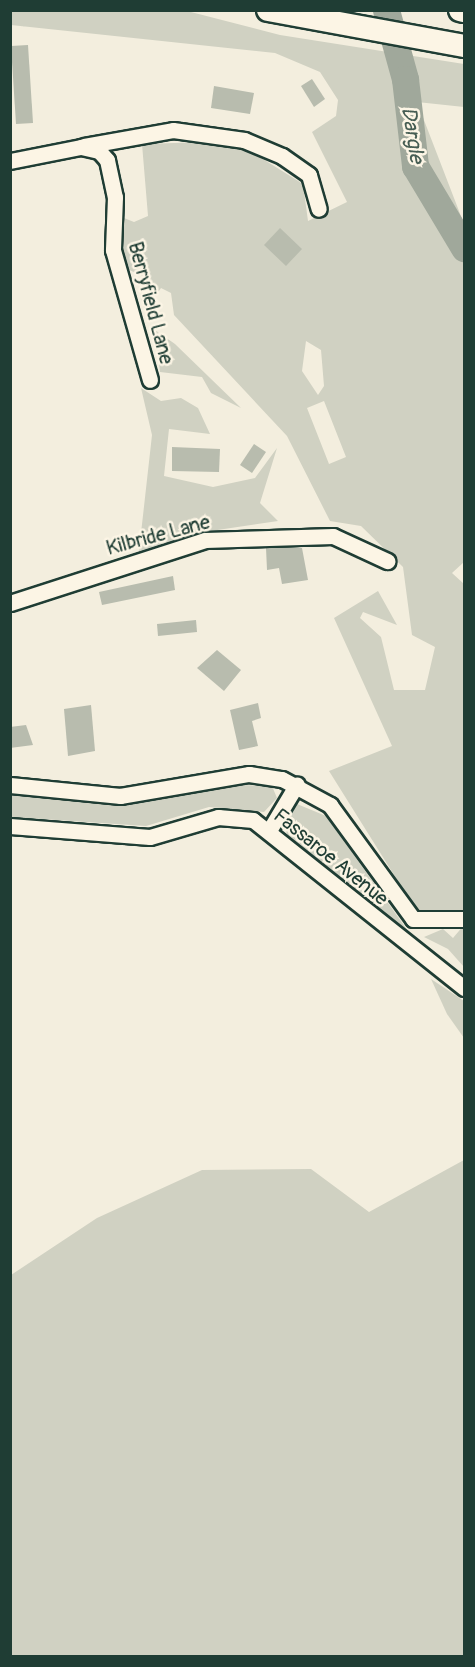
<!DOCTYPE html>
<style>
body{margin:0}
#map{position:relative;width:475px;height:1667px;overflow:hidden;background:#f3eede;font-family:Pangolin,sans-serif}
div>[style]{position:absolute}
.green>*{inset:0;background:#d0d1c2}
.river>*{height:27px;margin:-13.5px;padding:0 13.5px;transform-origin:13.5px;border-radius:13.5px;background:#a0a89b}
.building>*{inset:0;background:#b8bcae}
.roads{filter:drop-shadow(2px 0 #1f3d34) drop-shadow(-2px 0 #1f3d34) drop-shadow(0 2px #1f3d34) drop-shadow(0 -2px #1f3d34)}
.minor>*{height:15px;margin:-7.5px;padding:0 7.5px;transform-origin:7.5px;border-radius:7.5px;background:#fcf5e5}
.highway>*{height:22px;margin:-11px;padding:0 11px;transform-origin:11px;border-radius:11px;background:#fcf5e5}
span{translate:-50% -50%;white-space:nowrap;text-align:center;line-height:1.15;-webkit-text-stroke:5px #fcf5e5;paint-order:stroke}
.street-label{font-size:20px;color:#1f3d34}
.water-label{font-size:21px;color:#465d53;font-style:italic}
.frame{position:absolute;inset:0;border:12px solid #1f3d34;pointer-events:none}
</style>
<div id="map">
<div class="green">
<div style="clip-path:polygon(evenodd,10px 11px,187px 11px,280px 35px,464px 64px,464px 107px,417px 102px,464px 224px,464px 562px,452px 573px,464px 584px,464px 911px,416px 910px,329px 771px,392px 746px,334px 618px,378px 591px,397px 625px,363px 612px,360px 618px,381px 637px,394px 690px,425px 690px,435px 647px,412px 635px,403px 567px,361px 526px,330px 521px,287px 436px,174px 315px,171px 293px,161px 288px,145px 311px,140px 296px,147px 278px,125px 268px,119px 216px,134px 222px,148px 216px,142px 144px,207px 142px,253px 153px,303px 184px,308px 221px,347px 202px,312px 132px,336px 116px,338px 100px,320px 72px,275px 53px,11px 25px,10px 11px,306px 341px,321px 350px,324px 386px,318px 395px,302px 371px,306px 341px,10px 11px,324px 401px,346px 457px,329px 464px,307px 408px,324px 401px)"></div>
<div style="clip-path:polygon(155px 330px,175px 344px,241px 408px,211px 393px,202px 377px,160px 372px)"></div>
<div style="clip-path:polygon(141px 388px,161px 401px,181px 398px,198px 408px,210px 434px,169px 429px,164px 476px,213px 487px,255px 478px,277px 448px,260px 503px,278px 521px,204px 532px,139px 551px,152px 435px)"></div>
<div style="clip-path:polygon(238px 785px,272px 786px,277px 798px,264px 812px,209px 807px,146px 826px,11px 817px,10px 794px,55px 796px)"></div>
<div style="clip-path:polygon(297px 804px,326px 816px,408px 931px,287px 834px,283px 822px)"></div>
<div style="clip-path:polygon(464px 925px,464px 967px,448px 949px,424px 937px,443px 929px,453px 938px)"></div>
<div style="clip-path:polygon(431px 979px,464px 1001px,464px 1038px,447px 1014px)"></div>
<div style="clip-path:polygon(464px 1160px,464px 1656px,11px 1656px,11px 1275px,97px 1218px,202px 1170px,311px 1169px,369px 1212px)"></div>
</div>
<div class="river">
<div style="left:386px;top:10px;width:72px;rotate:74.6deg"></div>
<div style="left:405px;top:79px;width:88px;rotate:83.4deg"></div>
<div style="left:415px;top:166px;width:96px;rotate:59.1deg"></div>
</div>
<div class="building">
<div style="clip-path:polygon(28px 45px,33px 123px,16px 124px,11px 46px)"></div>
<div style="clip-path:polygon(312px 79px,325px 99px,314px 107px,301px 86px)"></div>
<div style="clip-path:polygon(214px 86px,254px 93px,250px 114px,211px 108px)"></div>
<div style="clip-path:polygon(280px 228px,302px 249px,286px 266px,264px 245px)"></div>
<div style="clip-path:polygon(254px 444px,266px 452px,252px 473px,240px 465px)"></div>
<div style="clip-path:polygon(172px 447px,220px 449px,219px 472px,172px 471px)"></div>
<div style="clip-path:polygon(266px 548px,302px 548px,308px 580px,282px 584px,279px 568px,267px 570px)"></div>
<div style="clip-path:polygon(173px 576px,175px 590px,102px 605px,99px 592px)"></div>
<div style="clip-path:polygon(196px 620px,197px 632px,158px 636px,157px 624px)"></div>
<div style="clip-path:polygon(217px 650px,241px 670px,224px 691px,197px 668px)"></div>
<div style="clip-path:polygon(258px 703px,261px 718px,252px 721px,258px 746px,239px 750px,230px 710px)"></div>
<div style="clip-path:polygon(91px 705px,95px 751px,68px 756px,64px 709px)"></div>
<div style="clip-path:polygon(26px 725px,33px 745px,10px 748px,10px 727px)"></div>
</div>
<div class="roads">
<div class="minor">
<div style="left:84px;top:146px;width:90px;rotate:-10.2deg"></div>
<div style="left:173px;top:130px;width:72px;rotate:8deg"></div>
<div style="left:244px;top:140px;width:41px;rotate:22.8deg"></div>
<div style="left:282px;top:156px;width:33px;rotate:35deg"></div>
<div style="left:309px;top:175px;width:35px;rotate:74deg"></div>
<div style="left:10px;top:161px;width:72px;rotate:-11.2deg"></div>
<div style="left:81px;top:147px;width:18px;rotate:13deg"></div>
<div style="left:99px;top:151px;width:12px;rotate:48deg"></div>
<div style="left:107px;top:160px;width:38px;rotate:78deg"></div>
<div style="left:115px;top:197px;width:53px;rotate:92.2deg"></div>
<div style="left:113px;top:250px;width:135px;rotate:74.1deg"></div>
<div style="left:10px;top:603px;width:205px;rotate:-17.9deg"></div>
<div style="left:205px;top:540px;width:128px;rotate:-1.8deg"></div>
<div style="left:333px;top:536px;width:60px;rotate:24.8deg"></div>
<div style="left:10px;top:785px;width:111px;rotate:5.7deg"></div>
<div style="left:120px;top:796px;width:131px;rotate:-9.7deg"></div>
<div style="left:249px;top:774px;width:33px;rotate:9deg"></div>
<div style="left:282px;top:779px;width:55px;rotate:28.4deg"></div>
<div style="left:330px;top:805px;width:141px;rotate:53.9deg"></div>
<div style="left:413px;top:919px;width:51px"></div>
<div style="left:10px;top:826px;width:140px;rotate:4.5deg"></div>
<div style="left:150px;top:837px;width:71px;rotate:-16.4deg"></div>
<div style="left:218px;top:817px;width:35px;rotate:5deg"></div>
<div style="left:253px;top:820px;width:270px;rotate:38.5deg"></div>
<div style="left:270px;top:829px;width:52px;rotate:-59deg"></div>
</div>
<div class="highway">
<div style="left:268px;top:10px;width:199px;rotate:10.4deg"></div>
<div style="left:460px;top:10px;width:4px;rotate:14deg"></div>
</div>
</div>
<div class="street-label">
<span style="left:151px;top:303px;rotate:75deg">Berryfield Lane</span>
<span style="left:158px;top:535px;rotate:-15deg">Kilbride Lane</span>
<span style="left:331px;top:857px;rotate:39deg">Fassaroe Avenue</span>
</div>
<div class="water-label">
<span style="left:412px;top:135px;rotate:81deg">Dargle</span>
</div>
<div class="frame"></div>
</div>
